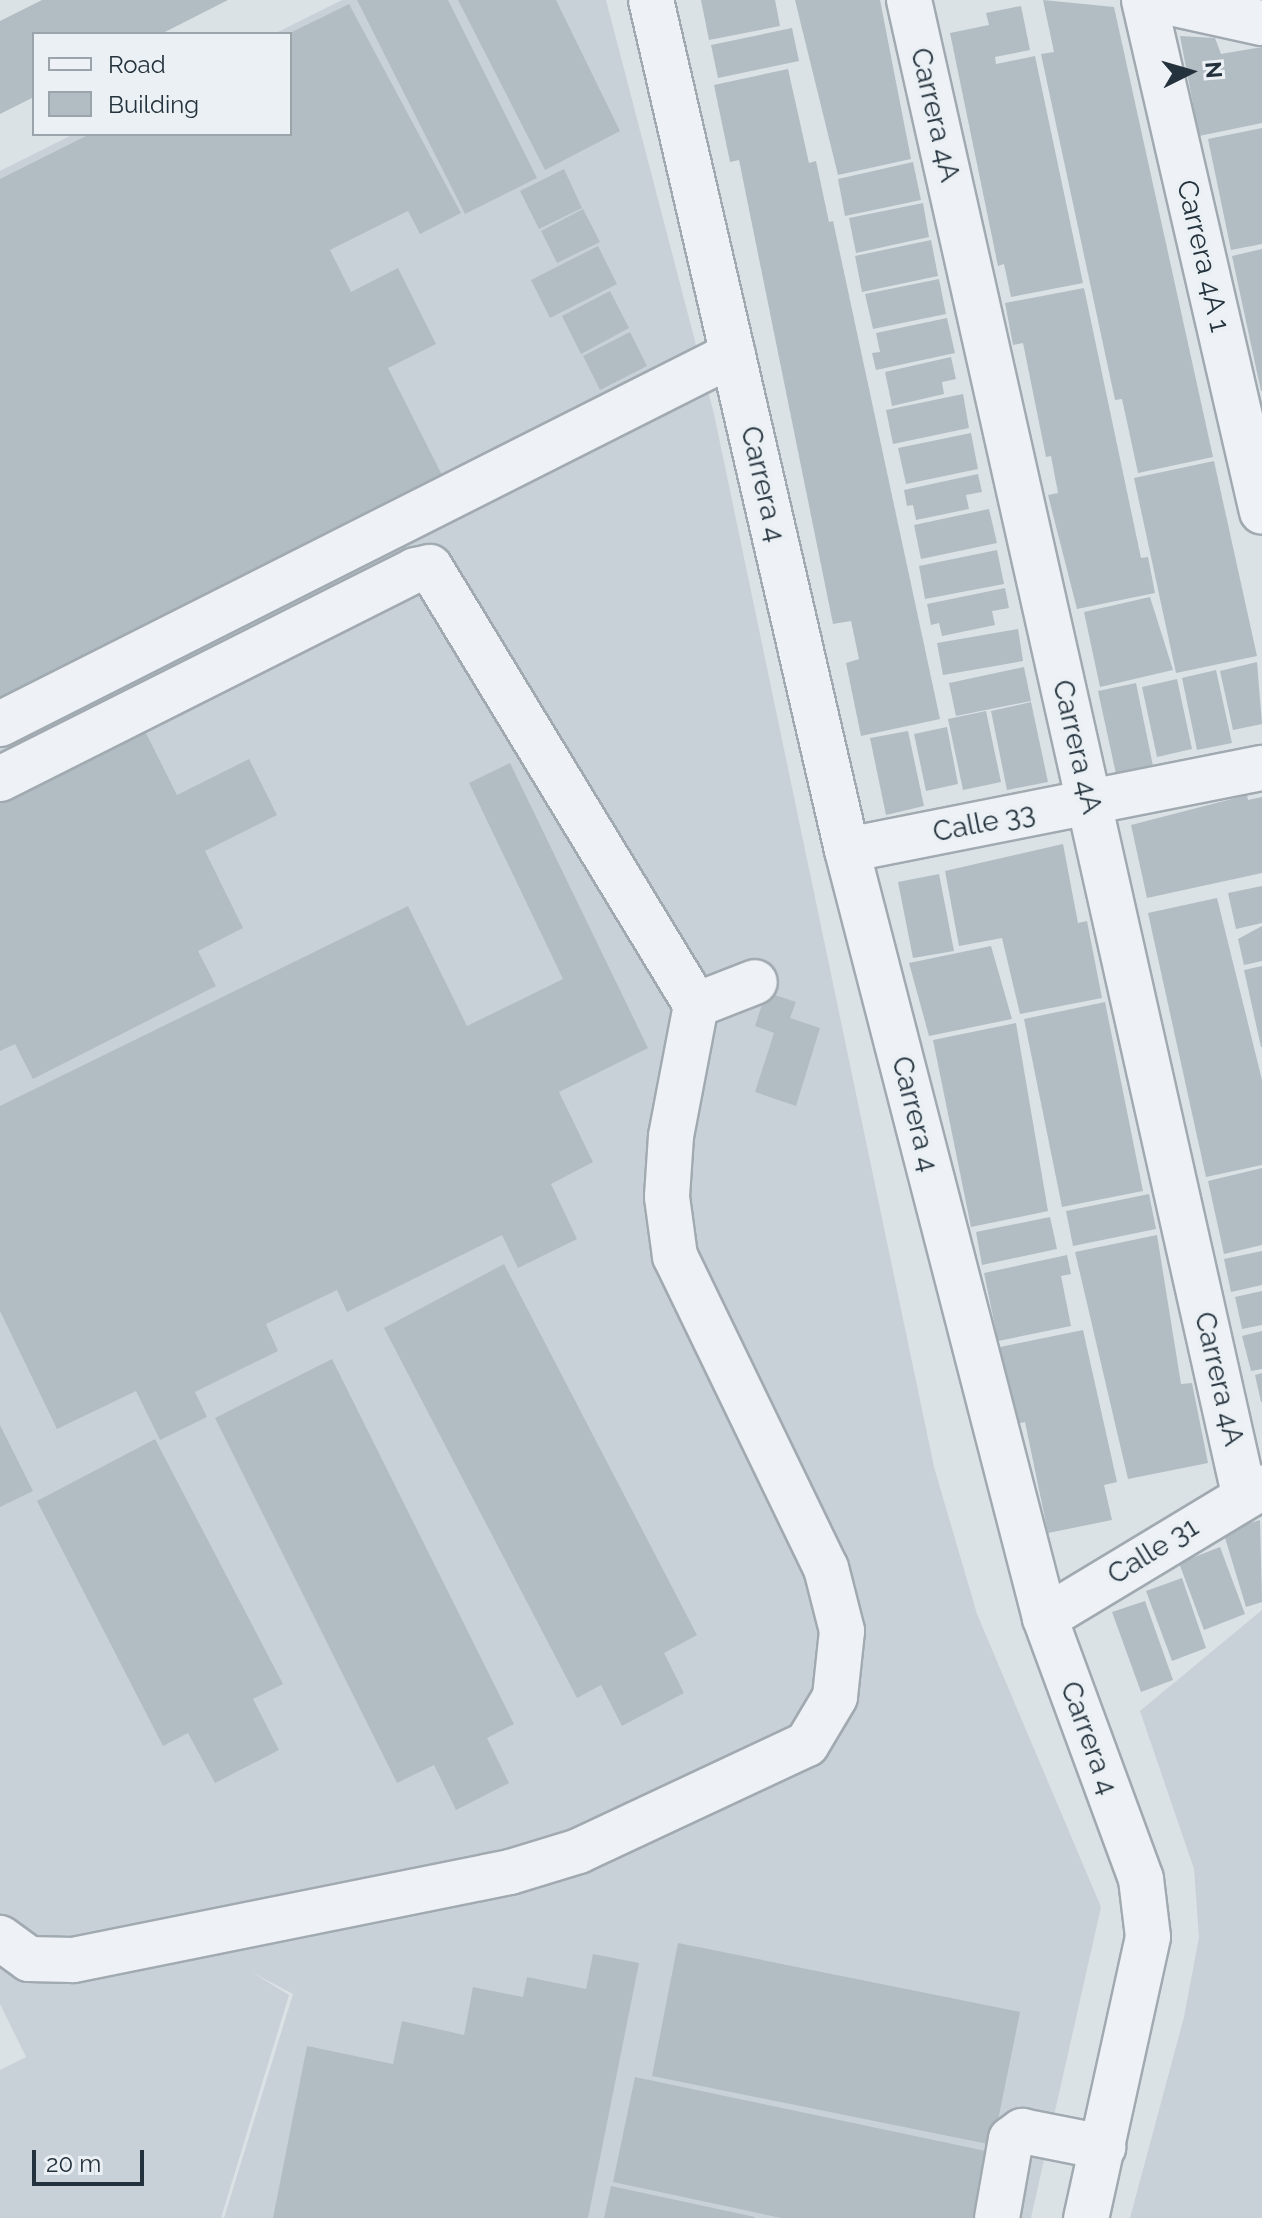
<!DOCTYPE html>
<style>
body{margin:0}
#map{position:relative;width:1262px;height:2218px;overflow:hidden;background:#dbe2e6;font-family:Raleway,sans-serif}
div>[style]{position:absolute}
.built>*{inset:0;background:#c9d1d8}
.building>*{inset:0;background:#b2bcc3}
.roads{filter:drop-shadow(2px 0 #a0aab0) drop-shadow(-2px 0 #a0aab0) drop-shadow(0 2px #a0aab0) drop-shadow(0 -2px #a0aab0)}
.minor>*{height:44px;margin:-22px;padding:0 22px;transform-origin:22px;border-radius:22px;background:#eef1f5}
span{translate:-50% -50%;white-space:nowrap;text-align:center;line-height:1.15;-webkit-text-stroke:7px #eaf0f4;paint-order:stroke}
.street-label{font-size:28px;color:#24323d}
.legend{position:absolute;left:32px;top:32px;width:260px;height:104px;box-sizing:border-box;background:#eaf0f4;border:2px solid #9ba4ab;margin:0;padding:10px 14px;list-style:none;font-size:24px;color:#24323d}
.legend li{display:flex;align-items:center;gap:16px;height:40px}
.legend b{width:40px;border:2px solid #9ba4ab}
.north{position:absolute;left:1150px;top:32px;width:80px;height:80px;-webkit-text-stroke:6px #eaf0f4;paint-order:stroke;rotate:85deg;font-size:22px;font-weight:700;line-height:32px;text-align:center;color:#24323d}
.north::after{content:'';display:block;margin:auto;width:28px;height:36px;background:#24323d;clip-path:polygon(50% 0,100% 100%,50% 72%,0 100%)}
.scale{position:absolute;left:32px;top:2150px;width:112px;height:36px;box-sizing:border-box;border:4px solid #24323d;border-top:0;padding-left:10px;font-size:24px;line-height:28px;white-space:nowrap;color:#24323d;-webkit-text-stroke:6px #eaf0f4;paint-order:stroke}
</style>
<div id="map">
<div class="built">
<div style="clip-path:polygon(342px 0,606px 0,714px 414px,934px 1467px,977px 1614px,1101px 1907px,1031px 2218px,224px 2218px,293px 1994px,251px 1972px,289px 1995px,221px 2218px,0 2218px,0 2070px,26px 2057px,0 2004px,0 171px,74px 134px,290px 134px,290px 34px,274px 34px)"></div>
<div style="clip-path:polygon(1262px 1610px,1262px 2218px,1130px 2218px,1184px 2017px,1199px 1937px,1194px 1869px,1140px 1711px)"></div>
</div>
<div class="building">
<div style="clip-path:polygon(42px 0,228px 0,161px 34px,34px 34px,34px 97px,0 114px,0 21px)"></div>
<div style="clip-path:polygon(357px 0,448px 0,537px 178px,465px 214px)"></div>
<div style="clip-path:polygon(458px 0,556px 0,620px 131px,545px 170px)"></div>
<div style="clip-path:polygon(701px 0,775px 0,780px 26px,709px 40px)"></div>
<div style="clip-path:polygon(795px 0,880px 0,911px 159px,838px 175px)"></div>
<div style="clip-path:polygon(1043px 0,1114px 7px,1213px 457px,1138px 473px,1122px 399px,1115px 400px,1041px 54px,1054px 52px)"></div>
<div style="clip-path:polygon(349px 4px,461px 213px,420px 234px,408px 211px,330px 250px,351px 292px,398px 268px,436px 344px,388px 368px,444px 479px,0 704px,0 179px,90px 134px,290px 134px,290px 33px)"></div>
<div style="clip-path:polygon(1021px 6px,1030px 50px,995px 57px,996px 64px,1035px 56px,1083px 283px,1011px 297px,1004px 264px,998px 266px,950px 33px,989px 25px,986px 13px)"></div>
<div style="clip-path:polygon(792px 28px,799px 61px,718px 78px,711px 45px)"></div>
<div style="clip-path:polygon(1180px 36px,1215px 38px,1221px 54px,1262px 47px,1262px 123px,1199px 136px)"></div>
<div style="clip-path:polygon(788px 69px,809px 163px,816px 161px,829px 222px,833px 221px,940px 719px,861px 736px,846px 663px,859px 659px,851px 621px,833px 624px,739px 160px,730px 162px,714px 85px)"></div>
<div style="clip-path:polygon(1262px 128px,1262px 244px,1231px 250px,1208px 139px)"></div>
<div style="clip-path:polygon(913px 162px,921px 200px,845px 216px,838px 179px)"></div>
<div style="clip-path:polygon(564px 169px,582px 208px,539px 229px,520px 191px)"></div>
<div style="clip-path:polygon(923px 203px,929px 237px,856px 253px,849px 218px)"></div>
<div style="clip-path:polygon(583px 209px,600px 242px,557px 263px,541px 231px)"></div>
<div style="clip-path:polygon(931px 240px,938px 276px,862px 292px,855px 256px)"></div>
<div style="clip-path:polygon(598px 246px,617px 284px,550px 318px,531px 280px)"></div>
<div style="clip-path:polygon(1262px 249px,1262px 391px,1261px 391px,1232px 256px)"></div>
<div style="clip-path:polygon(939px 279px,946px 314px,873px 329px,865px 294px)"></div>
<div style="clip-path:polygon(1084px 288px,1141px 558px,1148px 557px,1155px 593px,1077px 609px,1048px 495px,1058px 493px,1051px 456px,1046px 457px,1023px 343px,1013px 345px,1005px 303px)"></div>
<div style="clip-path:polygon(610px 291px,629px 328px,581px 354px,562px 316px)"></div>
<div style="clip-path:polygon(947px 318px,955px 353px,876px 370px,872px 353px,880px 352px,876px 333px)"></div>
<div style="clip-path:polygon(630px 332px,647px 366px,600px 390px,583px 356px)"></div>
<div style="clip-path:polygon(951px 357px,956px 379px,942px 382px,944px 394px,892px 406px,885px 372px)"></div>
<div style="clip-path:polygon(963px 394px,969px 428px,893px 444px,886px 410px)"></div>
<div style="clip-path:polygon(971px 433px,978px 469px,906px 484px,898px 448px)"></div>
<div style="clip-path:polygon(1214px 461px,1257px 656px,1176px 673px,1134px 478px)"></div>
<div style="clip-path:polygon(978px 474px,982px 492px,966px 495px,969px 509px,916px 520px,913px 505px,907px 506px,904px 490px)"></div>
<div style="clip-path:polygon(989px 509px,997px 543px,921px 559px,914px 525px)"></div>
<div style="clip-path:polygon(997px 550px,1004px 584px,925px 599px,919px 566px)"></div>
<div style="clip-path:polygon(1005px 588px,1009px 608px,992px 611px,995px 625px,942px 636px,939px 623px,931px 625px,927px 604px)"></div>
<div style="clip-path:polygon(1150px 597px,1173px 670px,1100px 687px,1084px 612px)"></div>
<div style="clip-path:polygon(1018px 629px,1023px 661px,943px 675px,937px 643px)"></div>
<div style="clip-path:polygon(1257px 662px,1262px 724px,1233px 730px,1220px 671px)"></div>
<div style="clip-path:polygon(1024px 667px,1031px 701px,956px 716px,949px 683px)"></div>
<div style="clip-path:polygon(1216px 670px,1232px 743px,1197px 750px,1182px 678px)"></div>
<div style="clip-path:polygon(1177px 679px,1192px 749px,1157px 757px,1142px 687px)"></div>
<div style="clip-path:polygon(1136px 683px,1153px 766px,1116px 774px,1098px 691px)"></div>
<div style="clip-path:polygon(1031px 702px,1048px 782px,1007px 790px,991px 711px)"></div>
<div style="clip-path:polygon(986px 711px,1001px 782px,963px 790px,948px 719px)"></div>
<div style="clip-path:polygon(139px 719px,177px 795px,249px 759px,277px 815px,205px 851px,243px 928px,198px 951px,216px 986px,33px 1079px,15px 1044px,0 1051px,0 790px)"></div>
<div style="clip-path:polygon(947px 727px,958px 784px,926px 791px,914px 734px)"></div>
<div style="clip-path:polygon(908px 731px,924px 806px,886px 815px,870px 738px)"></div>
<div style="clip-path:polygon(510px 763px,648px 1048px,559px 1092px,593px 1162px,551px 1184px,577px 1239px,518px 1268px,502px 1235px,347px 1312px,337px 1290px,266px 1324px,278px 1351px,195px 1392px,207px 1417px,160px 1440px,136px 1391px,57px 1429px,0 1311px,0 1106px,408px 906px,467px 1026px,563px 979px,469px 783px)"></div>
<div style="clip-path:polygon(1247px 795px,1248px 800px,1262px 797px,1262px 873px,1147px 898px,1131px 825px)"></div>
<div style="clip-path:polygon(1063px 844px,1078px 923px,1087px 921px,1102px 998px,1020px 1014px,1002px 938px,959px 946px,945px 871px)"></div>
<div style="clip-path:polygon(939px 874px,954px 951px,913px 958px,898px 882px)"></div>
<div style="clip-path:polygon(1262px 886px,1262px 923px,1236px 929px,1228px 893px)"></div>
<div style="clip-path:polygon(1217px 898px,1262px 1080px,1262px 1165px,1206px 1177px,1148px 913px)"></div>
<div style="clip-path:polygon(1262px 926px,1262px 961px,1244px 965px,1238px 939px)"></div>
<div style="clip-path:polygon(991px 946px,1012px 1019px,929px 1036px,909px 963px)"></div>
<div style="clip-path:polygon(1262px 966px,1262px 1047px,1261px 1047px,1244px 970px)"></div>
<div style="clip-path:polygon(766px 992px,796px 1002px,790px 1018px,820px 1028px,796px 1106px,755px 1092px,774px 1033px,755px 1026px)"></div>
<div style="clip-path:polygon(1105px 1002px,1143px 1191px,1062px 1207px,1024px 1019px)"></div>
<div style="clip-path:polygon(1016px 1023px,1048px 1211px,971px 1227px,933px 1040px)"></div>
<div style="clip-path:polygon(1262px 1168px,1262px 1245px,1224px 1254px,1208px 1181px)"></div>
<div style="clip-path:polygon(1149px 1194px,1156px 1229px,1073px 1246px,1066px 1211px)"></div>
<div style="clip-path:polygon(1050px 1217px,1057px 1249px,982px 1265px,976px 1232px)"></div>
<div style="clip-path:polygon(1157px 1235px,1181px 1384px,1192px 1383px,1208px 1463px,1128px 1479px,1075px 1252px)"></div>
<div style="clip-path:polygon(1262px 1251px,1262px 1285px,1231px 1292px,1224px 1259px)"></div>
<div style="clip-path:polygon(1067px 1255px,1071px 1274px,1061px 1276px,1071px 1326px,998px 1341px,984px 1273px)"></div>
<div style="clip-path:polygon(504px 1264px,697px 1635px,664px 1653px,684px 1693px,622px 1726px,601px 1685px,577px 1698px,384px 1328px)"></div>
<div style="clip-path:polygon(1262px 1291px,1262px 1325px,1242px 1329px,1235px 1297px)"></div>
<div style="clip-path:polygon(1083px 1330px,1117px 1482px,1104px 1485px,1112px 1520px,1048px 1533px,1025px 1422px,1016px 1424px,1000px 1347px)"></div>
<div style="clip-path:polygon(1262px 1331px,1262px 1369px,1251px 1371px,1242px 1336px)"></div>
<div style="clip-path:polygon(332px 1359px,514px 1724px,487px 1738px,509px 1783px,456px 1810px,434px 1765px,397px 1783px,215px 1418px)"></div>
<div style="clip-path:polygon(1262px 1373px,1262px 1402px,1261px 1402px,1255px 1375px)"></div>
<div style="clip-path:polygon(0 1425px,33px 1491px,0 1507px)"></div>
<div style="clip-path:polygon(155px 1439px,283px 1684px,253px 1699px,279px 1750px,215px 1783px,188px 1733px,163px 1746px,37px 1501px)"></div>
<div style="clip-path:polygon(1260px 1520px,1262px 1602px,1246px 1607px,1223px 1531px)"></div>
<div style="clip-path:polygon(1220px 1547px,1245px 1614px,1204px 1630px,1179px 1563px)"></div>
<div style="clip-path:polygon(1182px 1578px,1206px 1648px,1172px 1661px,1146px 1591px)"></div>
<div style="clip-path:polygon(1145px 1601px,1173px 1680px,1141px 1692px,1112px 1612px)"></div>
<div style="clip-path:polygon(678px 1943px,1020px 2012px,993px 2145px,652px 2076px)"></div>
<div style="clip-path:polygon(593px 1954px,639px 1963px,588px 2218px,273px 2218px,307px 2046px,393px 2064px,402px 2021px,464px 2035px,473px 1987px,523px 1997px,527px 1977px,586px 1989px)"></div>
<div style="clip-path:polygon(635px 2077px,1000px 2154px,987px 2218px,781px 2218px,613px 2182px)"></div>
<div style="clip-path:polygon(611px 2186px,755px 2217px,754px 2218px,604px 2218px)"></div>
</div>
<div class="roads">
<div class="minor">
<div style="left:651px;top:0;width:872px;rotate:77.02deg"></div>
<div style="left:847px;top:850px;width:793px;rotate:75.54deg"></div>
<div style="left:1045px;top:1618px;width:278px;rotate:69.8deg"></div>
<div style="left:1141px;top:1879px;width:58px;rotate:83.1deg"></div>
<div style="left:1148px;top:1937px;width:288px;rotate:102.4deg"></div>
<div style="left:909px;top:0;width:1531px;rotate:77.36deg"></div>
<div style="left:1144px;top:0;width:525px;rotate:77.02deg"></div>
<div style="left:1157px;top:0;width:107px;rotate:12.4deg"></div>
<div style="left:0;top:724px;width:821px;rotate:-26.78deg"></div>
<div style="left:0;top:779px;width:465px;rotate:-26.7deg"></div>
<div style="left:415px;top:570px;width:15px;rotate:-11deg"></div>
<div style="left:430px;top:567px;width:512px;rotate:58.73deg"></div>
<div style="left:696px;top:1005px;width:133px;rotate:100.8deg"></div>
<div style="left:671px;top:1136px;width:61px;rotate:93.8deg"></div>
<div style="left:667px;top:1197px;width:60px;rotate:82.3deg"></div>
<div style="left:675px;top:1256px;width:347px;rotate:64.2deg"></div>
<div style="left:826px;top:1568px;width:65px;rotate:75.7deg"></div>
<div style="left:842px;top:1631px;width:66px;rotate:96.1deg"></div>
<div style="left:835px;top:1697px;width:55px;rotate:120.8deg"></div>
<div style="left:807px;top:1744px;width:252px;rotate:154.9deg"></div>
<div style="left:579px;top:1851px;width:72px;rotate:163.1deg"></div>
<div style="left:510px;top:1872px;width:446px;rotate:168.6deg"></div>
<div style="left:73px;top:1960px;width:44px;rotate:-178.7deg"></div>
<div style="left:29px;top:1959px;width:36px;rotate:-144deg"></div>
<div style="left:847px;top:850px;width:423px;rotate:-11.2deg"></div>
<div style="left:696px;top:1005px;width:63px;rotate:-21.3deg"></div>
<div style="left:1045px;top:1618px;width:253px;rotate:-31.1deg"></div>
<div style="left:997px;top:2218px;width:80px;rotate:-80deg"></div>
<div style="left:1011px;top:2139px;width:14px;rotate:-36deg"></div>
<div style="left:1022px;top:2131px;width:83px;rotate:11.2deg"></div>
</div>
</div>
<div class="street-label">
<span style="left:935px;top:115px;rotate:77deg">Carrera 4A</span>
<span style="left:1203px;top:256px;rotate:77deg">Carrera 4A 1</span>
<span style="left:763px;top:484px;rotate:77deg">Carrera 4</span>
<span style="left:1077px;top:747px;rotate:77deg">Carrera 4A</span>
<span style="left:984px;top:823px;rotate:-11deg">Calle 33</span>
<span style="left:915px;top:1114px;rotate:76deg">Carrera 4</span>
<span style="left:1219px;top:1379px;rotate:77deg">Carrera 4A</span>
<span style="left:1153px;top:1551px;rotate:-32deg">Calle 31</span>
<span style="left:1089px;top:1738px;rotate:70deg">Carrera 4</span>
</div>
<ul class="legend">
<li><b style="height:10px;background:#eef1f5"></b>Road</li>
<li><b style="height:22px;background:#b2bcc3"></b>Building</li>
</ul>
<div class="north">N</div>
<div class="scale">20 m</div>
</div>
